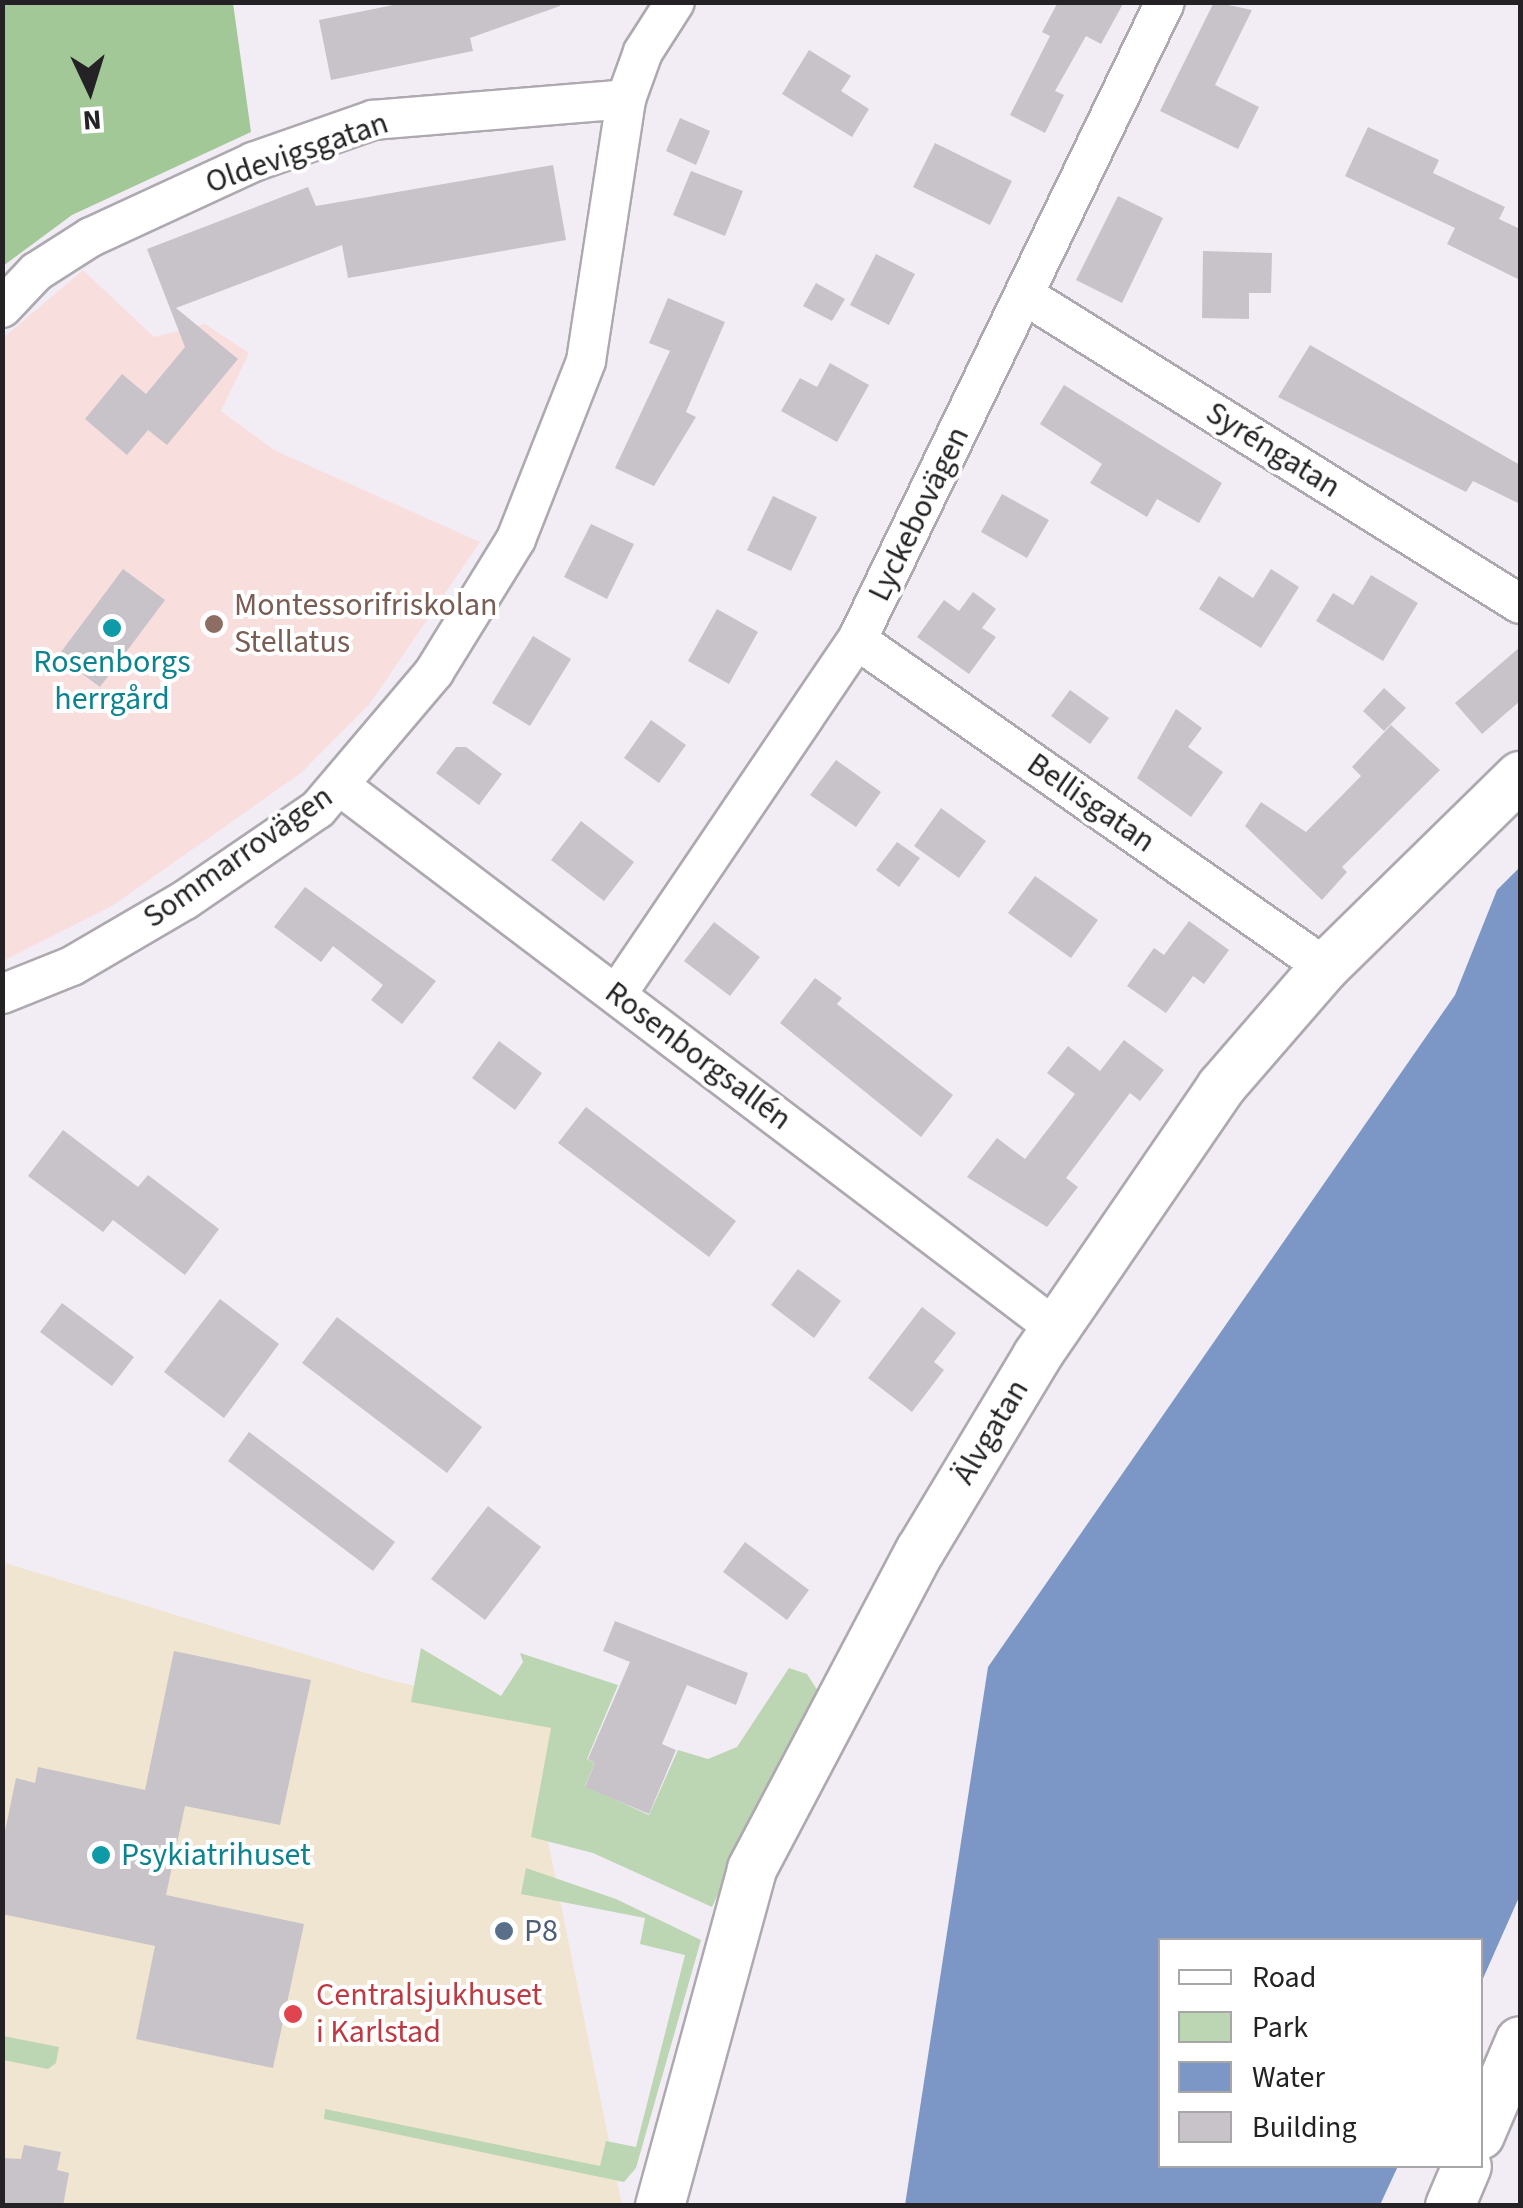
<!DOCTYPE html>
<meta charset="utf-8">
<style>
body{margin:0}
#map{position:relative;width:1523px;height:2208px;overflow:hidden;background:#f2edf4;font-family:"Source Sans 3",sans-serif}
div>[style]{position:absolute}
.education>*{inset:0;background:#f9dede}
.medical>*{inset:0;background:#efe5d0}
.green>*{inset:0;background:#bcd6b4}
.forest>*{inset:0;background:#a3c898}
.water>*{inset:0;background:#7c97c6}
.building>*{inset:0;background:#c7c3c9}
.roads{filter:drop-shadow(2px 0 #aea9b0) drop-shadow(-2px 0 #aea9b0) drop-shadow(0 2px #aea9b0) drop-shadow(0 -2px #aea9b0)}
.minor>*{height:38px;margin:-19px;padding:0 19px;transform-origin:19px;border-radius:19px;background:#fff}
.tertiary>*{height:48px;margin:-24px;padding:0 24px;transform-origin:24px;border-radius:24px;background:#fff}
.dots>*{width:28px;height:28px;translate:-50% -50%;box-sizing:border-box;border:5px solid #fff;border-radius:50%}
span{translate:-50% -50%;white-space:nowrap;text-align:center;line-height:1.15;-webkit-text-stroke:8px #fff;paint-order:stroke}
.street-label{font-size:32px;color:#242225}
.education-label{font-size:32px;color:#785e54}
.left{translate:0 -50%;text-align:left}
.culture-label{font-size:32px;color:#0d838f}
.service-label{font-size:32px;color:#4e5e75}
.health-label{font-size:32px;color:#be3a42}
.frame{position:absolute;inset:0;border:5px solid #242225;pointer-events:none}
.legend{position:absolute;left:1158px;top:1938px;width:325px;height:230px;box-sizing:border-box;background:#fff;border:2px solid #a7a7a8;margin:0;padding:12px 18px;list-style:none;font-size:30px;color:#242225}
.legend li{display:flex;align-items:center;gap:20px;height:50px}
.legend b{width:50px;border:2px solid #a7a7a8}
.north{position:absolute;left:40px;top:40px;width:100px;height:100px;-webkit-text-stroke:8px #fff;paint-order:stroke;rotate:176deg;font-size:28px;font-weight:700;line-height:40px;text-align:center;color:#242225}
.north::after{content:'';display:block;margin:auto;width:35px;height:45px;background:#242225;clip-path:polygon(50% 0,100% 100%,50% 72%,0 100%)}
</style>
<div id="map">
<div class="education">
<div style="clip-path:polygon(83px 270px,154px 337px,205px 324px,249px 353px,221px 411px,274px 450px,480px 542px,369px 705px,301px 773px,112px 906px,3px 961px,3px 338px)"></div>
</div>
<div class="medical">
<div style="clip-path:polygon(2px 1562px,389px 1680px,567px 1719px,544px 1822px,622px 2205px,3px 2205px)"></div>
</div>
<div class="green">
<div style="clip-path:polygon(421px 1648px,501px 1696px,523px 1662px,520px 1653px,618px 1685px,587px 1759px,595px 1763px,585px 1786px,649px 1815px,678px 1750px,708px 1759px,737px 1747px,789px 1668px,807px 1674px,818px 1691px,712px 1907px,593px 1853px,531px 1837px,551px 1728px,411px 1702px)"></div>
<div style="clip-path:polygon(526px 1868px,616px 1899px,701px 1940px,636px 2168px,624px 2182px,324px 2119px,325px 2109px,600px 2166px,606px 2141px,636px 2147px,685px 1955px,640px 1944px,645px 1918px,521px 1894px)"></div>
<div style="clip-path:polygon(3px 2036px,59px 2047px,56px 2063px,48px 2069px,3px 2060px)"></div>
</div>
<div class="forest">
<div style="clip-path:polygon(3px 2px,233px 3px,251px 132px,72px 215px,3px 266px)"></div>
</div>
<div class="water">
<div style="clip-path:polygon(1520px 867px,1520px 1895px,1481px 1983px,1480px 1940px,1160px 1940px,1160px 2166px,1398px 2166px,1380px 2205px,905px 2205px,988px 1667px,1455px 995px,1497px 890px)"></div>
</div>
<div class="building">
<div style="clip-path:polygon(408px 2px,559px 2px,560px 6px,470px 38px,473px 51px,331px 80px,319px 20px)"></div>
<div style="clip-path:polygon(1058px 2px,1124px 2px,1101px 44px,1086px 36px,1055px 91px,1064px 95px,1045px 133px,1010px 115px,1050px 36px,1042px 32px)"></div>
<div style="clip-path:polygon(1214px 2px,1252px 10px,1215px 85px,1259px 107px,1238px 149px,1160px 111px)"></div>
<div style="clip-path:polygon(809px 50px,851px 76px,841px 91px,869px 109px,852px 137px,782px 94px)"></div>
<div style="clip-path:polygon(680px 118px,710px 131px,696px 165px,666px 151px)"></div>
<div style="clip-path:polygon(1368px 127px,1439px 160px,1433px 173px,1505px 207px,1499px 219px,1520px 229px,1520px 280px,1447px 244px,1455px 228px,1345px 176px)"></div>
<div style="clip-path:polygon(935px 143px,1012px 181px,990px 225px,913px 187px)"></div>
<div style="clip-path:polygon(553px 165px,566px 240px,348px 278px,342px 245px,176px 308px,238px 359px,167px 445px,148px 430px,127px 455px,85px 419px,122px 374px,146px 394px,185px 347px,147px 249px,308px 187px,316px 206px)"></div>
<div style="clip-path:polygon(691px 171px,743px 191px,725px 236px,673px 215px)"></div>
<div style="clip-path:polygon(1118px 196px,1163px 218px,1122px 303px,1076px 280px)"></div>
<div style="clip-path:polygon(1203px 251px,1272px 253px,1271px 293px,1249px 293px,1249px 319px,1202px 318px)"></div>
<div style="clip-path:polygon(876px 254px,915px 274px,889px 325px,850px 305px)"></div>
<div style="clip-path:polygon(816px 283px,845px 299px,832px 321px,803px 306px)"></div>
<div style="clip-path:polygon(668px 298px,725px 322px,686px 412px,696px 417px,654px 486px,615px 468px,670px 351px,649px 343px)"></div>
<div style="clip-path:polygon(1310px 345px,1520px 465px,1520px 504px,1473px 481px,1466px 492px,1278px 397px)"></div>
<div style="clip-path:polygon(830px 363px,869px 385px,837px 442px,781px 411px,800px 378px,817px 387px)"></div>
<div style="clip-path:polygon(1064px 385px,1222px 483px,1199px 523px,1157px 499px,1147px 517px,1090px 483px,1102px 464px,1040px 424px)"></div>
<div style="clip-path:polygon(1002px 494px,1049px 520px,1027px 558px,981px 532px)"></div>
<div style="clip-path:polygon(773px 496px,817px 517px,791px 571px,747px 550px)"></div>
<div style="clip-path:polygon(591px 524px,634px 544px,607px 599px,564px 577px)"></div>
<div style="clip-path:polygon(123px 569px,165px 600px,100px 687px,58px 656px)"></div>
<div style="clip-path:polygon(1271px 569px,1299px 587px,1261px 648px,1199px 609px,1219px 576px,1253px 598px)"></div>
<div style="clip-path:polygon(1371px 575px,1418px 603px,1383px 661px,1316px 621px,1333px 593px,1353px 605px)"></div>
<div style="clip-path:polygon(973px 592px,996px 609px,982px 628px,996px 637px,969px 674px,917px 637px,944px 600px,959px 611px)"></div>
<div style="clip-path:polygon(717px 609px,758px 632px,729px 684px,688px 661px)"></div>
<div style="clip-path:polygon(533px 636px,571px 659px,530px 726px,492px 703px)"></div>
<div style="clip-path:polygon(1520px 647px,1520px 701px,1482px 734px,1455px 703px)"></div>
<div style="clip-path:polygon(1384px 688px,1406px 708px,1384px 731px,1363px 711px)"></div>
<div style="clip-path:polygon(1070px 690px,1109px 718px,1090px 744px,1051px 716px)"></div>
<div style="clip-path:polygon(1176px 709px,1202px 728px,1188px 747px,1223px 772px,1191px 817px,1137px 778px)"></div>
<div style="clip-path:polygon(651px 720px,686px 745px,659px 783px,624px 758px)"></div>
<div style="clip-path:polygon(1391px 725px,1440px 770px,1342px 867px,1347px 872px,1322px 900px,1245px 826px,1261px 802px,1306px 832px,1361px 776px,1352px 767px)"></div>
<div style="clip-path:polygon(456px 747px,466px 747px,502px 774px,479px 805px,436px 773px)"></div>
<div style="clip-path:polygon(836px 760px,881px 792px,856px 827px,810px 795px)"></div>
<div style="clip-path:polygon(941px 808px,986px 841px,959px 878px,914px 846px)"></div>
<div style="clip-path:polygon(581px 821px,634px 862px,604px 901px,551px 860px)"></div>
<div style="clip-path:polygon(897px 842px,920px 858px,899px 887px,876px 870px)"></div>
<div style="clip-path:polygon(1035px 876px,1098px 920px,1071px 958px,1008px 913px)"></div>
<div style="clip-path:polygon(305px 887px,436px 981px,402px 1024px,371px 1000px,383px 985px,333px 946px,321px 962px,274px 927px)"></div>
<div style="clip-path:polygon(1189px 921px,1229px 950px,1204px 984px,1193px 976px,1166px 1013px,1127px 986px,1154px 948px,1164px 955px)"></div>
<div style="clip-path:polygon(714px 922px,760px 957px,730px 996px,684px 961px)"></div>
<div style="clip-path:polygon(815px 978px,842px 998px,837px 1004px,953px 1095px,921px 1137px,780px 1023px)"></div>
<div style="clip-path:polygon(1124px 1040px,1164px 1070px,1140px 1101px,1130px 1093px,1066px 1178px,1078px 1187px,1047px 1227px,967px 1177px,997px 1138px,1025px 1159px,1075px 1094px,1047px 1073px,1068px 1046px,1100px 1071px)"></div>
<div style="clip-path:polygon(499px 1041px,542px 1073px,515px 1110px,472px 1078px)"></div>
<div style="clip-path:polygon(586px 1107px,736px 1221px,709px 1257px,558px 1143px)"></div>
<div style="clip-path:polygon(63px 1130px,138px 1187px,148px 1175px,219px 1229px,185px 1275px,113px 1220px,103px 1232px,28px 1176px)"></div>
<div style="clip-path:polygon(798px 1269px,841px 1301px,814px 1338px,771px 1305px)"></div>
<div style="clip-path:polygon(220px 1299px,279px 1344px,224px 1418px,164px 1372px)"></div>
<div style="clip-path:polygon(62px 1303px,134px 1357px,112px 1386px,40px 1332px)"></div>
<div style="clip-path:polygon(922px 1307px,956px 1333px,934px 1362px,944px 1370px,912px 1412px,868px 1378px)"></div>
<div style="clip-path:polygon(337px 1317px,482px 1427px,447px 1473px,302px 1363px)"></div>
<div style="clip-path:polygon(249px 1432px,395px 1542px,373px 1571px,228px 1461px)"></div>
<div style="clip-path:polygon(488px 1506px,541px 1547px,485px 1620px,431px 1579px)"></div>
<div style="clip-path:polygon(745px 1542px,809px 1590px,787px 1620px,723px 1572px)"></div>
<div style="clip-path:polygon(615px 1621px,748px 1673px,736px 1705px,687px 1685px,662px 1744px,676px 1750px,649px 1814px,585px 1787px,595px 1763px,588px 1759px,630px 1662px,603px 1651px)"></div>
<div style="clip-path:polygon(174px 1651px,311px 1680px,280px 1825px,185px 1806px,166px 1895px,304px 1924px,273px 2068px,136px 2039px,155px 1946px,2px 1914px,2px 1846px,16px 1778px,35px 1783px,38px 1767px,145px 1790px)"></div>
<div style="clip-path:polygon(24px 2145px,61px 2152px,57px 2170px,69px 2173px,63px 2206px,2px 2206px,2px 2158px,21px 2159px)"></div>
</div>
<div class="roads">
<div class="minor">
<div style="left:1026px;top:296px;width:582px;rotate:31.94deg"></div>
<div style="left:2px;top:308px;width:50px;rotate:-46.6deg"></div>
<div style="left:36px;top:272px;width:65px;rotate:-32.5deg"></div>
<div style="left:91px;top:237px;width:179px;rotate:-24.8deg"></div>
<div style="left:253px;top:162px;width:127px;rotate:-19.3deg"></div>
<div style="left:373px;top:120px;width:254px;rotate:-4.7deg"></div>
<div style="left:857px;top:640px;width:571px;rotate:34.94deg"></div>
<div style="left:340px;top:786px;width:896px;rotate:37.15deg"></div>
<div style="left:2px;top:994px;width:75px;rotate:-21.8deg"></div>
<div style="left:72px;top:966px;width:131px;rotate:-30.3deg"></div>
<div style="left:185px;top:900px;width:161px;rotate:-34.4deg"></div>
<div style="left:318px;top:809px;width:180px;rotate:-49.7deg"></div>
<div style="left:434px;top:672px;width:156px;rotate:-58.3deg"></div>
<div style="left:516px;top:539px;width:191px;rotate:-68.5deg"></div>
<div style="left:586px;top:361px;width:265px;rotate:-81.3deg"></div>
<div style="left:626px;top:99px;width:50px;rotate:-70.1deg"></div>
<div style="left:643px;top:52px;width:59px;rotate:-57.4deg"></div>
<div style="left:617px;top:994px;width:428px;rotate:-55.9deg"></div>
<div style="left:857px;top:640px;width:708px;rotate:-64.23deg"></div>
</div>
<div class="tertiary">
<div style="left:1480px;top:2135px;width:102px;rotate:-66.9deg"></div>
<div style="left:660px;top:2206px;width:349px;rotate:-74.7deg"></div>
<div style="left:752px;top:1869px;width:360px;rotate:-62.2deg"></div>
<div style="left:920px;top:1551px;width:227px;rotate:-59deg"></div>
<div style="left:1037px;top:1356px;width:326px;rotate:-55.6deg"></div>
<div style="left:1221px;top:1087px;width:159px;rotate:-49.1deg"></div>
<div style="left:1325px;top:967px;width:273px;rotate:-44.4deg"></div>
<div style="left:1450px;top:2206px;width:43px;rotate:-67deg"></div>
</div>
</div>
<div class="dots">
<div style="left:214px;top:624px;background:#8d6e63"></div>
<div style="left:112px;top:628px;background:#0f9aa8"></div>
<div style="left:101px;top:1855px;background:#0f9aa8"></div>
<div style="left:504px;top:1931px;background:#5c6f8a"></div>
<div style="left:293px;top:2014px;background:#e0444e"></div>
</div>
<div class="street-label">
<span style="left:297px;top:153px;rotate:-19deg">Oldevigsgatan</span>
<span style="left:1273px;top:450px;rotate:32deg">Syréngatan</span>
<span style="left:919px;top:514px;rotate:-64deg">Lyckebovägen</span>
<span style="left:1091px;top:803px;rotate:35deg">Bellisgatan</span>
<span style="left:238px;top:857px;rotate:-35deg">Sommarrovägen</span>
<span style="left:698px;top:1056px;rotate:37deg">Rosenborgsallén</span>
<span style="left:991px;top:1432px;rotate:-59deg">Älvgatan</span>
</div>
<div class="education-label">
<span class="left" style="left:234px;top:624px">Montessorifriskolan<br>Stellatus</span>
</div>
<div class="culture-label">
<span style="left:112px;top:681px">Rosenborgs<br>herrgård</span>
<span class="left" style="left:121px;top:1855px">Psykiatrihuset</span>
</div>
<div class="service-label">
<span class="left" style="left:524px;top:1931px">P8</span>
</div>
<div class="health-label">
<span class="left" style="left:316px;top:2014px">Centralsjukhuset<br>i Karlstad</span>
</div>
<div class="frame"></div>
<ul class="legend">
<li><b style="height:12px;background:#fff"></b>Road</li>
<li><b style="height:28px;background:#bcd6b4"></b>Park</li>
<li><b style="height:28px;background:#7c97c6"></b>Water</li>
<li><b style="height:28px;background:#c7c3c9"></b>Building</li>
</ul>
<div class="north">N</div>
</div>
